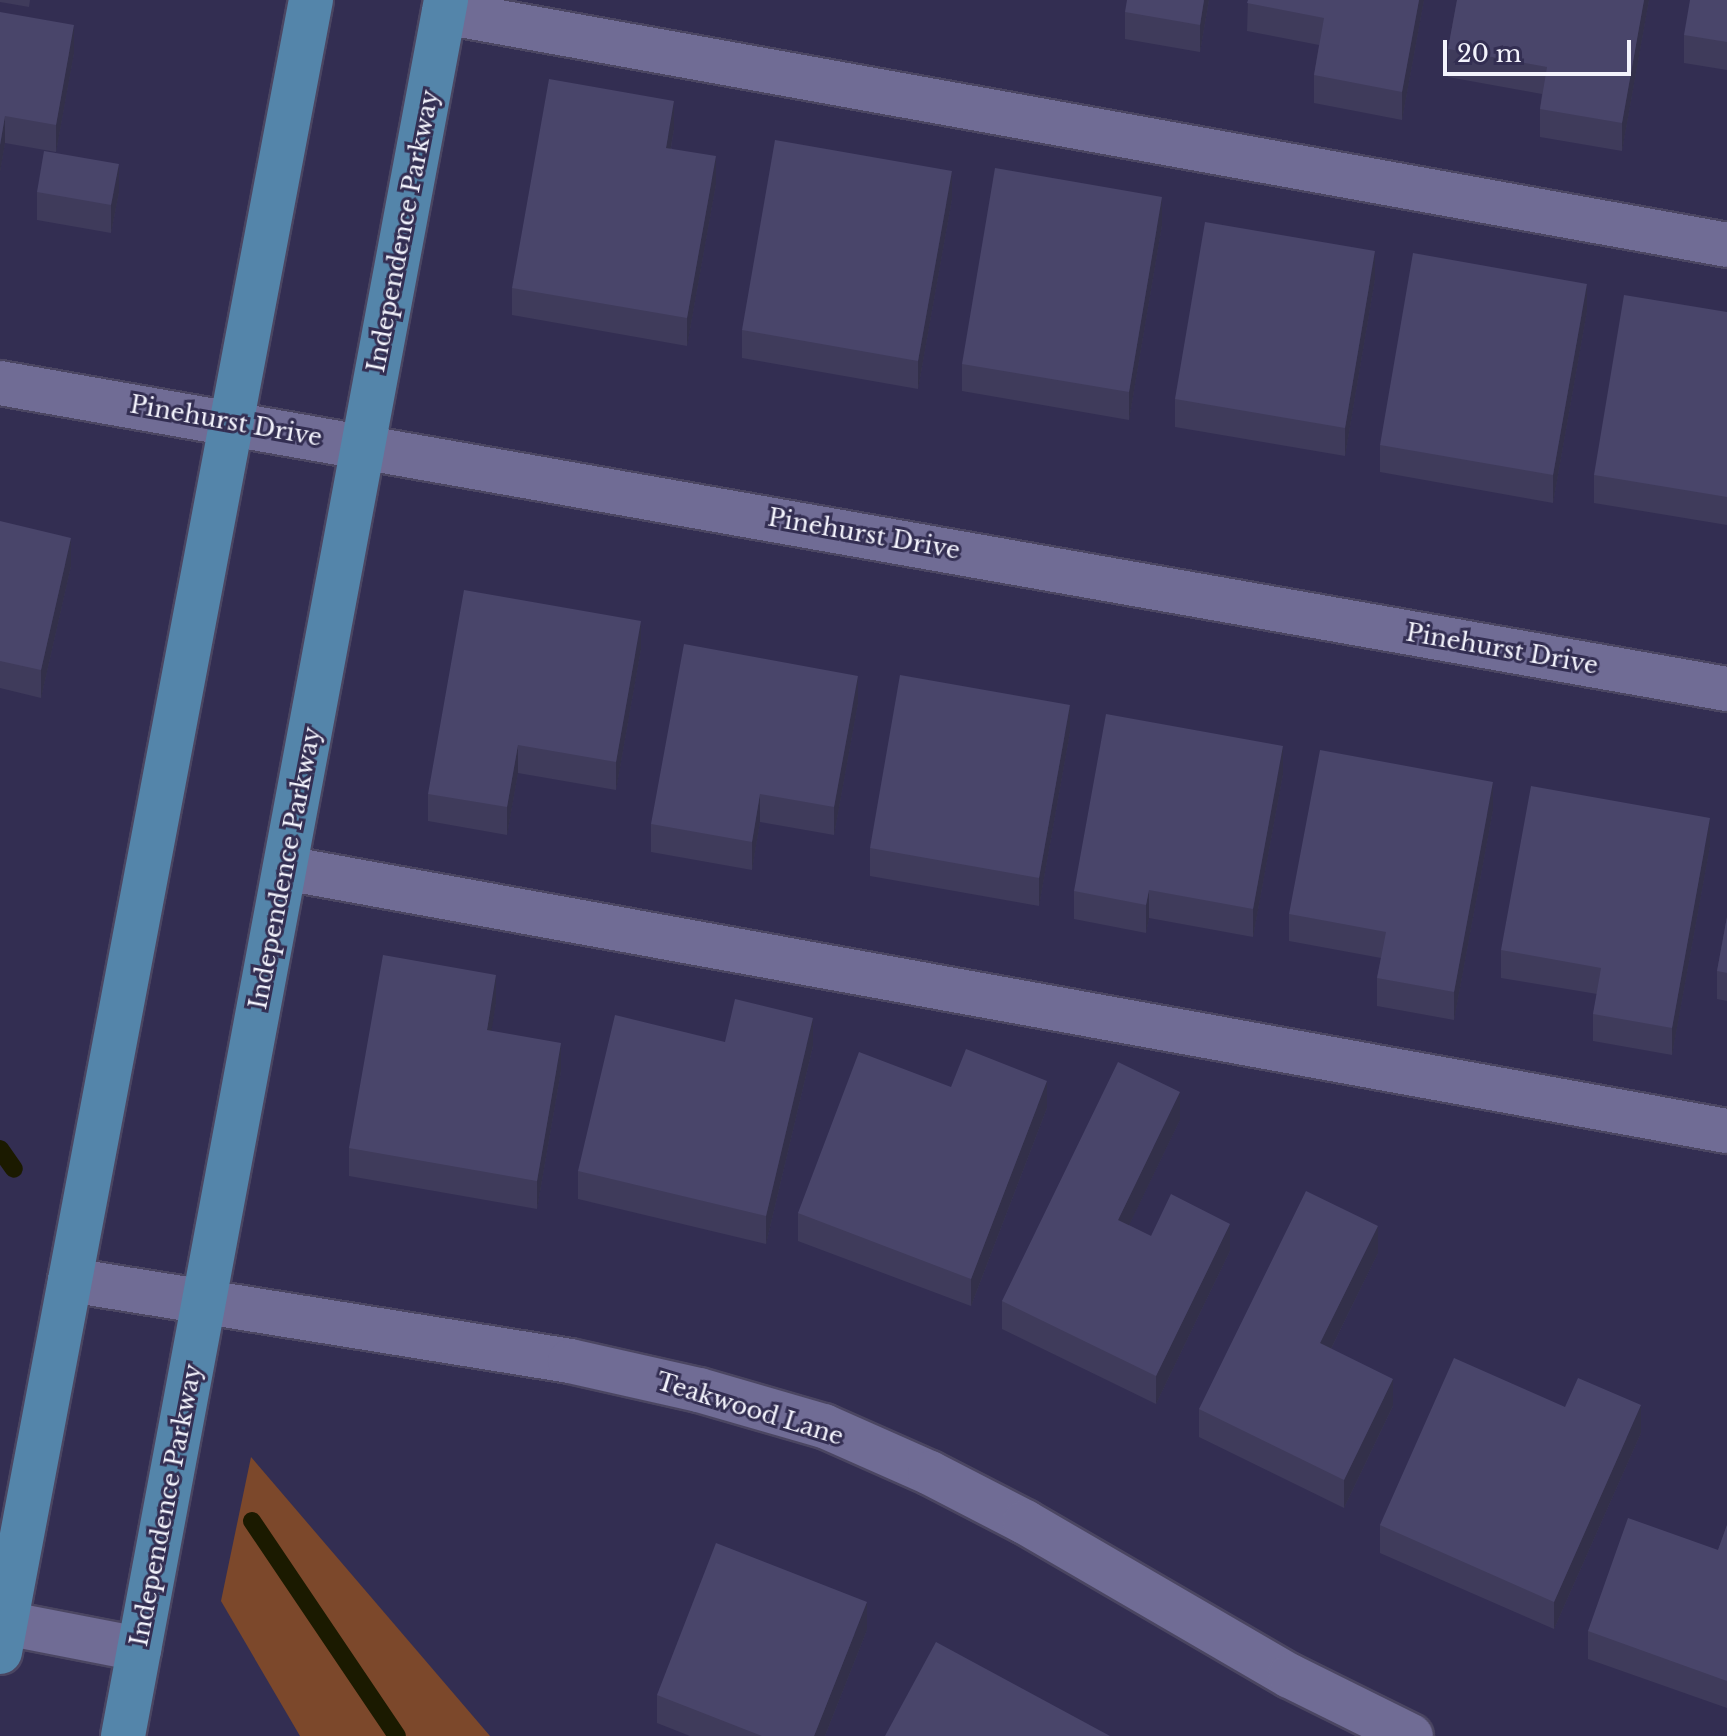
<!DOCTYPE html>
<style>
body{margin:0}
#map{position:relative;width:1727px;height:1736px;overflow:hidden;background:#332e52;font-family:"Libre Baskerville",serif}
div>[style]{position:absolute}
.green>*{inset:0;background:#7c482b}
.stream>*{height:18px;margin:-9px;padding:0 9px;transform-origin:9px;border-radius:9px;background:#1b1a00}
.roads{filter:drop-shadow(2px 0 #4b4662) drop-shadow(-2px 0 #4b4662) drop-shadow(0 2px #4b4662) drop-shadow(0 -2px #4b4662)}
.minor>*{height:44px;margin:-22px;padding:0 22px;transform-origin:22px;border-radius:22px;background:#706c95}
.major>*{height:44px;margin:-22px;padding:0 22px;transform-origin:22px;border-radius:22px;background:#5485aa}
.wall>*{inset:0;background:#3f3b5b}
.shaded-wall>*{inset:0;background:#33304a}
.building>*{inset:0;background:#49456a}
span{translate:-50% -50%;white-space:nowrap;text-align:center;line-height:1.15;-webkit-text-stroke:6px #332e52;paint-order:stroke}
.street-label{font-size:24px;color:#f3f3fc}
.scale{position:absolute;left:1443px;top:40px;width:188px;height:36px;box-sizing:border-box;border:4px solid #f3f3fc;border-top:0;padding-left:10px;font-size:24px;line-height:28px;white-space:nowrap;color:#f3f3fc;-webkit-text-stroke:6px #332e52;paint-order:stroke}
</style>
<div id="map">
<div class="green">
<div style="clip-path:polygon(251px 1457px,490px 1736px,300px 1736px,221px 1601px)"></div>
</div>
<div class="stream">
<div style="left:0;top:1149px;width:24px;rotate:55deg"></div>
<div style="left:252px;top:1521px;width:259px;rotate:56deg"></div>
</div>
<div class="roads">
<div class="minor">
<div style="left:444px;top:12px;width:1304px;rotate:10.29deg"></div>
<div style="left:0;top:383px;width:1754px;rotate:10.05deg"></div>
<div style="left:285px;top:868px;width:1466px;rotate:10.34deg"></div>
<div style="left:70px;top:1280px;width:507px;rotate:9.2deg"></div>
<div style="left:570px;top:1361px;width:132px;rotate:12.7deg"></div>
<div style="left:699px;top:1390px;width:130px;rotate:16.1deg"></div>
<div style="left:824px;top:1426px;width:116px;rotate:23.9deg"></div>
<div style="left:930px;top:1473px;width:107px;rotate:27.3deg"></div>
<div style="left:1025px;top:1522px;width:306px;rotate:30.2deg"></div>
<div style="left:1290px;top:1676px;width:135px;rotate:26.4deg"></div>
<div style="left:0;top:1622px;width:142px;rotate:11deg"></div>
</div>
<div class="major">
<div style="left:0;top:1652px;width:1681px;rotate:-79.34deg"></div>
<div style="left:123px;top:1736px;width:1766px;rotate:-79.46deg"></div>
</div>
</div>
<div class="wall">
<div style="clip-path:polygon(0 0,30px 0,29px 7px,0 2px)"></div>
<div style="clip-path:polygon(1209px 0,1200px 52px,1125px 39px,1125px 12px)"></div>
<div style="clip-path:polygon(1248px 0,1424px 0,1402px 120px,1314px 103px,1314px 75px,1319px 45px,1247px 31px)"></div>
<div style="clip-path:polygon(1457px 0,1649px 0,1622px 151px,1540px 137px,1540px 109px,1542px 94px,1448px 77px,1448px 49px)"></div>
<div style="clip-path:polygon(1727px 0,1727px 70px,1684px 63px,1684px 35px)"></div>
<div style="clip-path:polygon(0 12px,74px 53px,56px 152px,5px 143px,0 172px)"></div>
<div style="clip-path:polygon(674px 129px,671px 148px,716px 184px,687px 346px,512px 315px,512px 288px)"></div>
<div style="clip-path:polygon(37px 192px,119px 192px,111px 233px,37px 220px)"></div>
<div style="clip-path:polygon(952px 199px,918px 389px,742px 358px,742px 330px)"></div>
<div style="clip-path:polygon(1162px 225px,1129px 420px,962px 391px,962px 364px)"></div>
<div style="clip-path:polygon(1375px 279px,1345px 456px,1175px 427px,1175px 399px)"></div>
<div style="clip-path:polygon(1587px 311px,1553px 503px,1380px 472px,1380px 445px)"></div>
<div style="clip-path:polygon(1727px 312px,1727px 525px,1594px 503px,1594px 475px)"></div>
<div style="clip-path:polygon(0 521px,71px 566px,41px 698px,0 688px)"></div>
<div style="clip-path:polygon(641px 649px,616px 790px,518px 773px,507px 835px,428px 821px,428px 794px)"></div>
<div style="clip-path:polygon(858px 703px,834px 835px,760px 822px,752px 870px,651px 852px,651px 824px)"></div>
<div style="clip-path:polygon(1070px 732px,1039px 906px,870px 876px,870px 848px)"></div>
<div style="clip-path:polygon(1283px 774px,1253px 937px,1149px 918px,1146px 933px,1074px 919px,1074px 891px)"></div>
<div style="clip-path:polygon(1493px 810px,1454px 1020px,1377px 1006px,1377px 978px,1381px 958px,1289px 941px,1289px 914px)"></div>
<div style="clip-path:polygon(1710px 846px,1672px 1055px,1593px 1041px,1593px 1014px,1597px 994px,1501px 978px,1501px 950px)"></div>
<div style="clip-path:polygon(1727px 917px,1727px 1001px,1717px 999px,1717px 971px)"></div>
<div style="clip-path:polygon(496px 1003px,491px 1031px,561px 1071px,537px 1209px,349px 1176px,349px 1148px)"></div>
<div style="clip-path:polygon(725px 1042px,813px 1046px,766px 1244px,578px 1199px,578px 1171px)"></div>
<div style="clip-path:polygon(951px 1087px,1047px 1108px,971px 1306px,798px 1241px,798px 1213px)"></div>
<div style="clip-path:polygon(1180px 1120px,1129px 1225px,1151px 1236px,1230px 1251px,1156px 1404px,1002px 1329px,1002px 1301px)"></div>
<div style="clip-path:polygon(1378px 1253px,1331px 1349px,1393px 1406px,1344px 1508px,1199px 1437px,1199px 1409px)"></div>
<div style="clip-path:polygon(1641px 1433px,1554px 1629px,1380px 1553px,1380px 1525px)"></div>
<div style="clip-path:polygon(1727px 1525px,1727px 1708px,1588px 1659px,1588px 1631px,1718px 1550px)"></div>
<div style="clip-path:polygon(867px 1630px,825px 1736px,690px 1736px,657px 1723px,657px 1695px)"></div>
</div>
<div class="shaded-wall">
<div style="clip-path:polygon(1204px 0,1209px 0,1200px 52px,1200px 25px)"></div>
<div style="clip-path:polygon(1419px 0,1424px 0,1402px 120px,1402px 92px)"></div>
<div style="clip-path:polygon(1644px 0,1649px 0,1622px 151px,1622px 123px)"></div>
<div style="clip-path:polygon(74px 25px,74px 53px,56px 152px,56px 125px)"></div>
<div style="clip-path:polygon(674px 101px,674px 129px,666px 175px,666px 148px)"></div>
<div style="clip-path:polygon(5px 116px,5px 143px,0 172px,0 145px)"></div>
<div style="clip-path:polygon(716px 156px,716px 184px,687px 346px,687px 318px)"></div>
<div style="clip-path:polygon(119px 164px,119px 192px,111px 233px,111px 205px)"></div>
<div style="clip-path:polygon(952px 171px,952px 199px,918px 389px,918px 361px)"></div>
<div style="clip-path:polygon(1162px 197px,1162px 225px,1129px 420px,1129px 392px)"></div>
<div style="clip-path:polygon(1375px 251px,1375px 279px,1345px 456px,1345px 428px)"></div>
<div style="clip-path:polygon(1587px 284px,1587px 311px,1553px 503px,1553px 475px)"></div>
<div style="clip-path:polygon(71px 538px,71px 566px,41px 698px,41px 670px)"></div>
<div style="clip-path:polygon(641px 621px,641px 649px,616px 790px,616px 762px)"></div>
<div style="clip-path:polygon(858px 676px,858px 703px,834px 835px,834px 807px)"></div>
<div style="clip-path:polygon(1070px 705px,1070px 732px,1039px 906px,1039px 878px)"></div>
<div style="clip-path:polygon(518px 745px,518px 773px,507px 835px,507px 807px)"></div>
<div style="clip-path:polygon(1283px 746px,1283px 774px,1253px 937px,1253px 909px)"></div>
<div style="clip-path:polygon(1493px 782px,1493px 810px,1454px 1020px,1454px 992px)"></div>
<div style="clip-path:polygon(760px 794px,760px 822px,752px 870px,752px 842px)"></div>
<div style="clip-path:polygon(1710px 818px,1710px 846px,1672px 1055px,1672px 1028px)"></div>
<div style="clip-path:polygon(1149px 890px,1149px 918px,1146px 933px,1146px 905px)"></div>
<div style="clip-path:polygon(496px 975px,496px 1003px,487px 1058px,487px 1030px)"></div>
<div style="clip-path:polygon(813px 1018px,813px 1046px,766px 1244px,766px 1216px)"></div>
<div style="clip-path:polygon(561px 1043px,561px 1071px,537px 1209px,537px 1181px)"></div>
<div style="clip-path:polygon(1047px 1081px,1047px 1108px,971px 1306px,971px 1279px)"></div>
<div style="clip-path:polygon(1180px 1092px,1180px 1120px,1118px 1248px,1118px 1220px)"></div>
<div style="clip-path:polygon(1230px 1224px,1230px 1251px,1156px 1404px,1156px 1376px)"></div>
<div style="clip-path:polygon(1378px 1226px,1378px 1253px,1320px 1371px,1320px 1343px)"></div>
<div style="clip-path:polygon(1393px 1379px,1393px 1406px,1344px 1508px,1344px 1480px)"></div>
<div style="clip-path:polygon(1641px 1405px,1641px 1433px,1554px 1629px,1554px 1602px)"></div>
<div style="clip-path:polygon(867px 1602px,867px 1630px,825px 1736px,814px 1736px)"></div>
</div>
<div class="building">
<div style="clip-path:polygon(1127px 0,1204px 0,1200px 25px,1125px 12px)"></div>
<div style="clip-path:polygon(1248px 0,1419px 0,1402px 92px,1314px 75px,1324px 18px,1247px 3px)"></div>
<div style="clip-path:polygon(1457px 0,1644px 0,1622px 123px,1540px 109px,1547px 67px,1448px 49px)"></div>
<div style="clip-path:polygon(1690px 0,1727px 0,1727px 42px,1684px 35px)"></div>
<div style="clip-path:polygon(0 12px,74px 25px,56px 125px,5px 116px,0 145px)"></div>
<div style="clip-path:polygon(549px 79px,674px 101px,666px 148px,716px 156px,687px 318px,512px 288px)"></div>
<div style="clip-path:polygon(775px 140px,952px 171px,918px 361px,742px 330px)"></div>
<div style="clip-path:polygon(44px 151px,119px 164px,111px 205px,37px 192px)"></div>
<div style="clip-path:polygon(995px 168px,1162px 197px,1129px 392px,962px 364px)"></div>
<div style="clip-path:polygon(1205px 222px,1375px 251px,1345px 428px,1175px 399px)"></div>
<div style="clip-path:polygon(1413px 253px,1587px 284px,1553px 475px,1380px 445px)"></div>
<div style="clip-path:polygon(1624px 295px,1727px 312px,1727px 497px,1594px 475px)"></div>
<div style="clip-path:polygon(0 521px,71px 538px,41px 670px,0 661px)"></div>
<div style="clip-path:polygon(464px 590px,641px 621px,616px 762px,518px 745px,507px 807px,428px 794px)"></div>
<div style="clip-path:polygon(684px 644px,858px 676px,834px 807px,760px 794px,752px 842px,651px 824px)"></div>
<div style="clip-path:polygon(900px 675px,1070px 705px,1039px 878px,870px 848px)"></div>
<div style="clip-path:polygon(1106px 714px,1283px 746px,1253px 909px,1149px 890px,1146px 905px,1074px 891px)"></div>
<div style="clip-path:polygon(1320px 750px,1493px 782px,1454px 992px,1377px 978px,1386px 932px,1289px 914px)"></div>
<div style="clip-path:polygon(1531px 786px,1710px 818px,1672px 1028px,1593px 1014px,1601px 968px,1501px 950px)"></div>
<div style="clip-path:polygon(1727px 917px,1727px 973px,1717px 971px)"></div>
<div style="clip-path:polygon(383px 955px,496px 975px,487px 1030px,561px 1043px,537px 1181px,349px 1148px)"></div>
<div style="clip-path:polygon(735px 999px,813px 1018px,766px 1216px,578px 1171px,615px 1015px,725px 1042px)"></div>
<div style="clip-path:polygon(966px 1049px,1047px 1081px,971px 1279px,798px 1213px,859px 1052px,951px 1087px)"></div>
<div style="clip-path:polygon(1118px 1062px,1180px 1092px,1118px 1220px,1151px 1236px,1171px 1194px,1230px 1224px,1156px 1376px,1002px 1301px)"></div>
<div style="clip-path:polygon(1306px 1191px,1378px 1226px,1320px 1343px,1393px 1379px,1344px 1480px,1199px 1409px)"></div>
<div style="clip-path:polygon(1454px 1358px,1565px 1407px,1578px 1378px,1641px 1405px,1554px 1602px,1380px 1525px)"></div>
<div style="clip-path:polygon(1628px 1518px,1718px 1550px,1727px 1525px,1727px 1681px,1588px 1631px)"></div>
<div style="clip-path:polygon(716px 1543px,867px 1602px,814px 1736px,762px 1736px,657px 1695px)"></div>
<div style="clip-path:polygon(936px 1642px,1110px 1736px,885px 1736px)"></div>
</div>
<div class="street-label">
<span style="left:403px;top:231px;rotate:-79deg">Independence Parkway</span>
<span style="left:226px;top:421px;rotate:10deg">Pinehurst Drive</span>
<span style="left:864px;top:534px;rotate:10deg">Pinehurst Drive</span>
<span style="left:1502px;top:649px;rotate:10deg">Pinehurst Drive</span>
<span style="left:285px;top:868px;rotate:-79deg">Independence Parkway</span>
<span style="left:750px;top:1409px;rotate:17deg">Teakwood Lane</span>
<span style="left:166px;top:1505px;rotate:-79deg">Independence Parkway</span>
</div>
<div class="scale">20 m</div>
</div>
